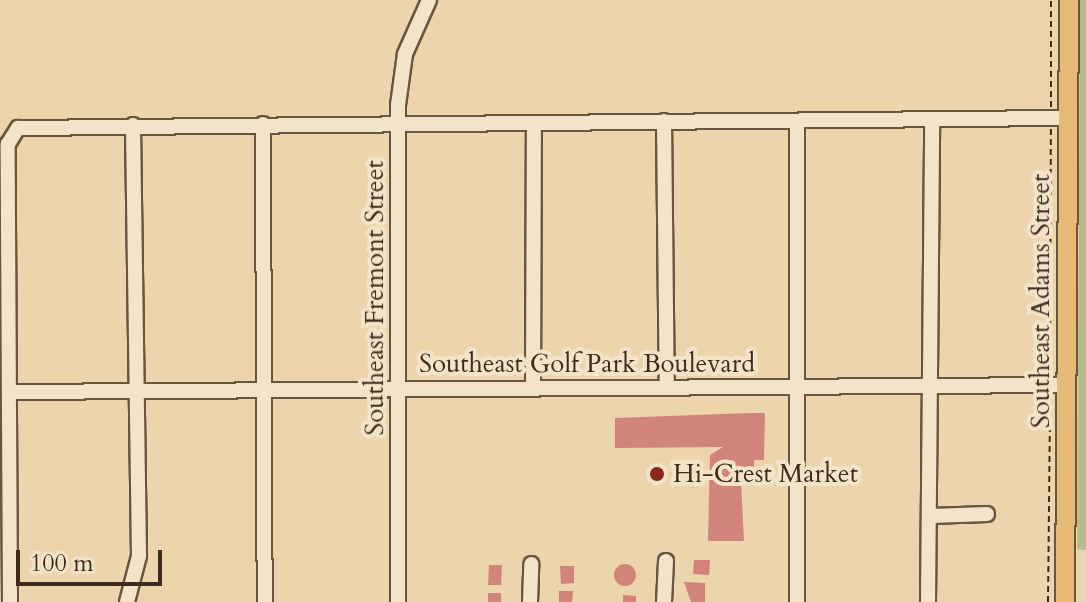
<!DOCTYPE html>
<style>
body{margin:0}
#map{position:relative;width:1086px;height:602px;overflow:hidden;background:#ecd4ac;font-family:Cardo,serif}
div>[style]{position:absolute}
.green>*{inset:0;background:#b6bd8a}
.building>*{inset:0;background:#d1847a}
.round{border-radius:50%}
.path>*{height:2px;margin-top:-1px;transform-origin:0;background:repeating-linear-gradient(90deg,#3d2c1c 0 6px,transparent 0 10px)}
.roads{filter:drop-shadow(2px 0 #695640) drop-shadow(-2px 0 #695640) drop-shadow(0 2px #695640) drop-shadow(0 -2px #695640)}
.minor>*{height:14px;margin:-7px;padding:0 7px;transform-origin:7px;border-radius:7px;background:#f3e3c9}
.major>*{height:18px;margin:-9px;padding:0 9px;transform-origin:9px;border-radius:9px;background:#e6ba76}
.dots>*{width:22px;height:22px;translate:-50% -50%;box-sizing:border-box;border:4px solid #f3e3c9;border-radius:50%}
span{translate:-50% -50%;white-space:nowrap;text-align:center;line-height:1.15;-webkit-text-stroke:8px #f3e3c9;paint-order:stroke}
.street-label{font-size:26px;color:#3d2c1c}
.poi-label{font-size:26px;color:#3d2c1c}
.left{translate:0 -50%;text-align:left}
.scale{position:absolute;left:16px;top:550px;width:146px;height:36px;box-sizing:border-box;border:4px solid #3d2c1c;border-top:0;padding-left:10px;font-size:24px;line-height:28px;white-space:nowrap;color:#3d2c1c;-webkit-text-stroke:6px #f3e3c9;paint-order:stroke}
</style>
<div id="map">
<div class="green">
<div style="clip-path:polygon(1080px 0,1086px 0,1086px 550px,1077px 549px)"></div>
</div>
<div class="building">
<div style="clip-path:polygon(750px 413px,765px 413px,764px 460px,754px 460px,754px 479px,730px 479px,741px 482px,744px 541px,708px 541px,710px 455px,723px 447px,615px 448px,615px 418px)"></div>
<div style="clip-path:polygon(694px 560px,710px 560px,709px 575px,693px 574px)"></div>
<div class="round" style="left:614px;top:564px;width:22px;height:22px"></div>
<div style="clip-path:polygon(489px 565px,502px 565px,501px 585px,488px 585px)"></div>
<div style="clip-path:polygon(560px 566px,574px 566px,574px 583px,561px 584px)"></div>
<div style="clip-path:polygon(684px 582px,705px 583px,705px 602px,691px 602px)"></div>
<div style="clip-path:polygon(559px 591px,573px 591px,572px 602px,559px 602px)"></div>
<div style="clip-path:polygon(488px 593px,501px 593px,501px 602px,488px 602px)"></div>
<div style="clip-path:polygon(623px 595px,636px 596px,636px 602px,623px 602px)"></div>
</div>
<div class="path">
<div style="left:1051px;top:107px;width:107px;rotate:-90deg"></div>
<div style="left:1050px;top:375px;width:246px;rotate:-89.8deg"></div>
<div style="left:1048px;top:602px;width:205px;rotate:-89.4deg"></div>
</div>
<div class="roads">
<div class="minor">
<div style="left:664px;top:121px;width:267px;rotate:89.4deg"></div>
<div style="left:797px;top:122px;width:480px;rotate:90deg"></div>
<div style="left:263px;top:124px;width:478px;rotate:89.8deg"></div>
<div style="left:533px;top:389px;width:264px;rotate:-89.8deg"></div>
<div style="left:11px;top:392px;width:1056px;rotate:-0.38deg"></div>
<div style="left:931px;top:516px;width:56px;rotate:-2deg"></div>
<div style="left:10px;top:602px;width:458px;rotate:-90.3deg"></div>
<div style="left:8px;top:144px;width:19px;rotate:-58deg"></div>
<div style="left:18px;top:128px;width:1050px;rotate:-0.55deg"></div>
<div style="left:127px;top:602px;width:48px;rotate:-75.4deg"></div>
<div style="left:139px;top:556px;width:431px;rotate:-90.8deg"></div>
<div style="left:398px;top:602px;width:497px;rotate:-90deg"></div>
<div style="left:398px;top:105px;width:51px;rotate:-82.2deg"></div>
<div style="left:405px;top:54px;width:59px;rotate:-66deg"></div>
<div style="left:530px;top:602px;width:38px;rotate:-88deg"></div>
<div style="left:664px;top:602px;width:41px;rotate:-87.2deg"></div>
<div style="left:928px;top:602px;width:481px;rotate:-89.5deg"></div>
</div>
<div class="major">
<div style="left:1065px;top:602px;width:602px;rotate:-89.62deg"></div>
</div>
</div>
<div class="dots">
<div style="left:657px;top:474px;background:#8f2418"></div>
</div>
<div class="street-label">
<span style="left:375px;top:298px;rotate:-90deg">Southeast Fremont Street</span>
<span style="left:1041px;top:301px;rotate:-90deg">Southeast Adams Street</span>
<span style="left:587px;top:364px">Southeast Golf Park Boulevard</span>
</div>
<div class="poi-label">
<span class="left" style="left:673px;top:474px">Hi-Crest Market</span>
</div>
<div class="scale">100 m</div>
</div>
